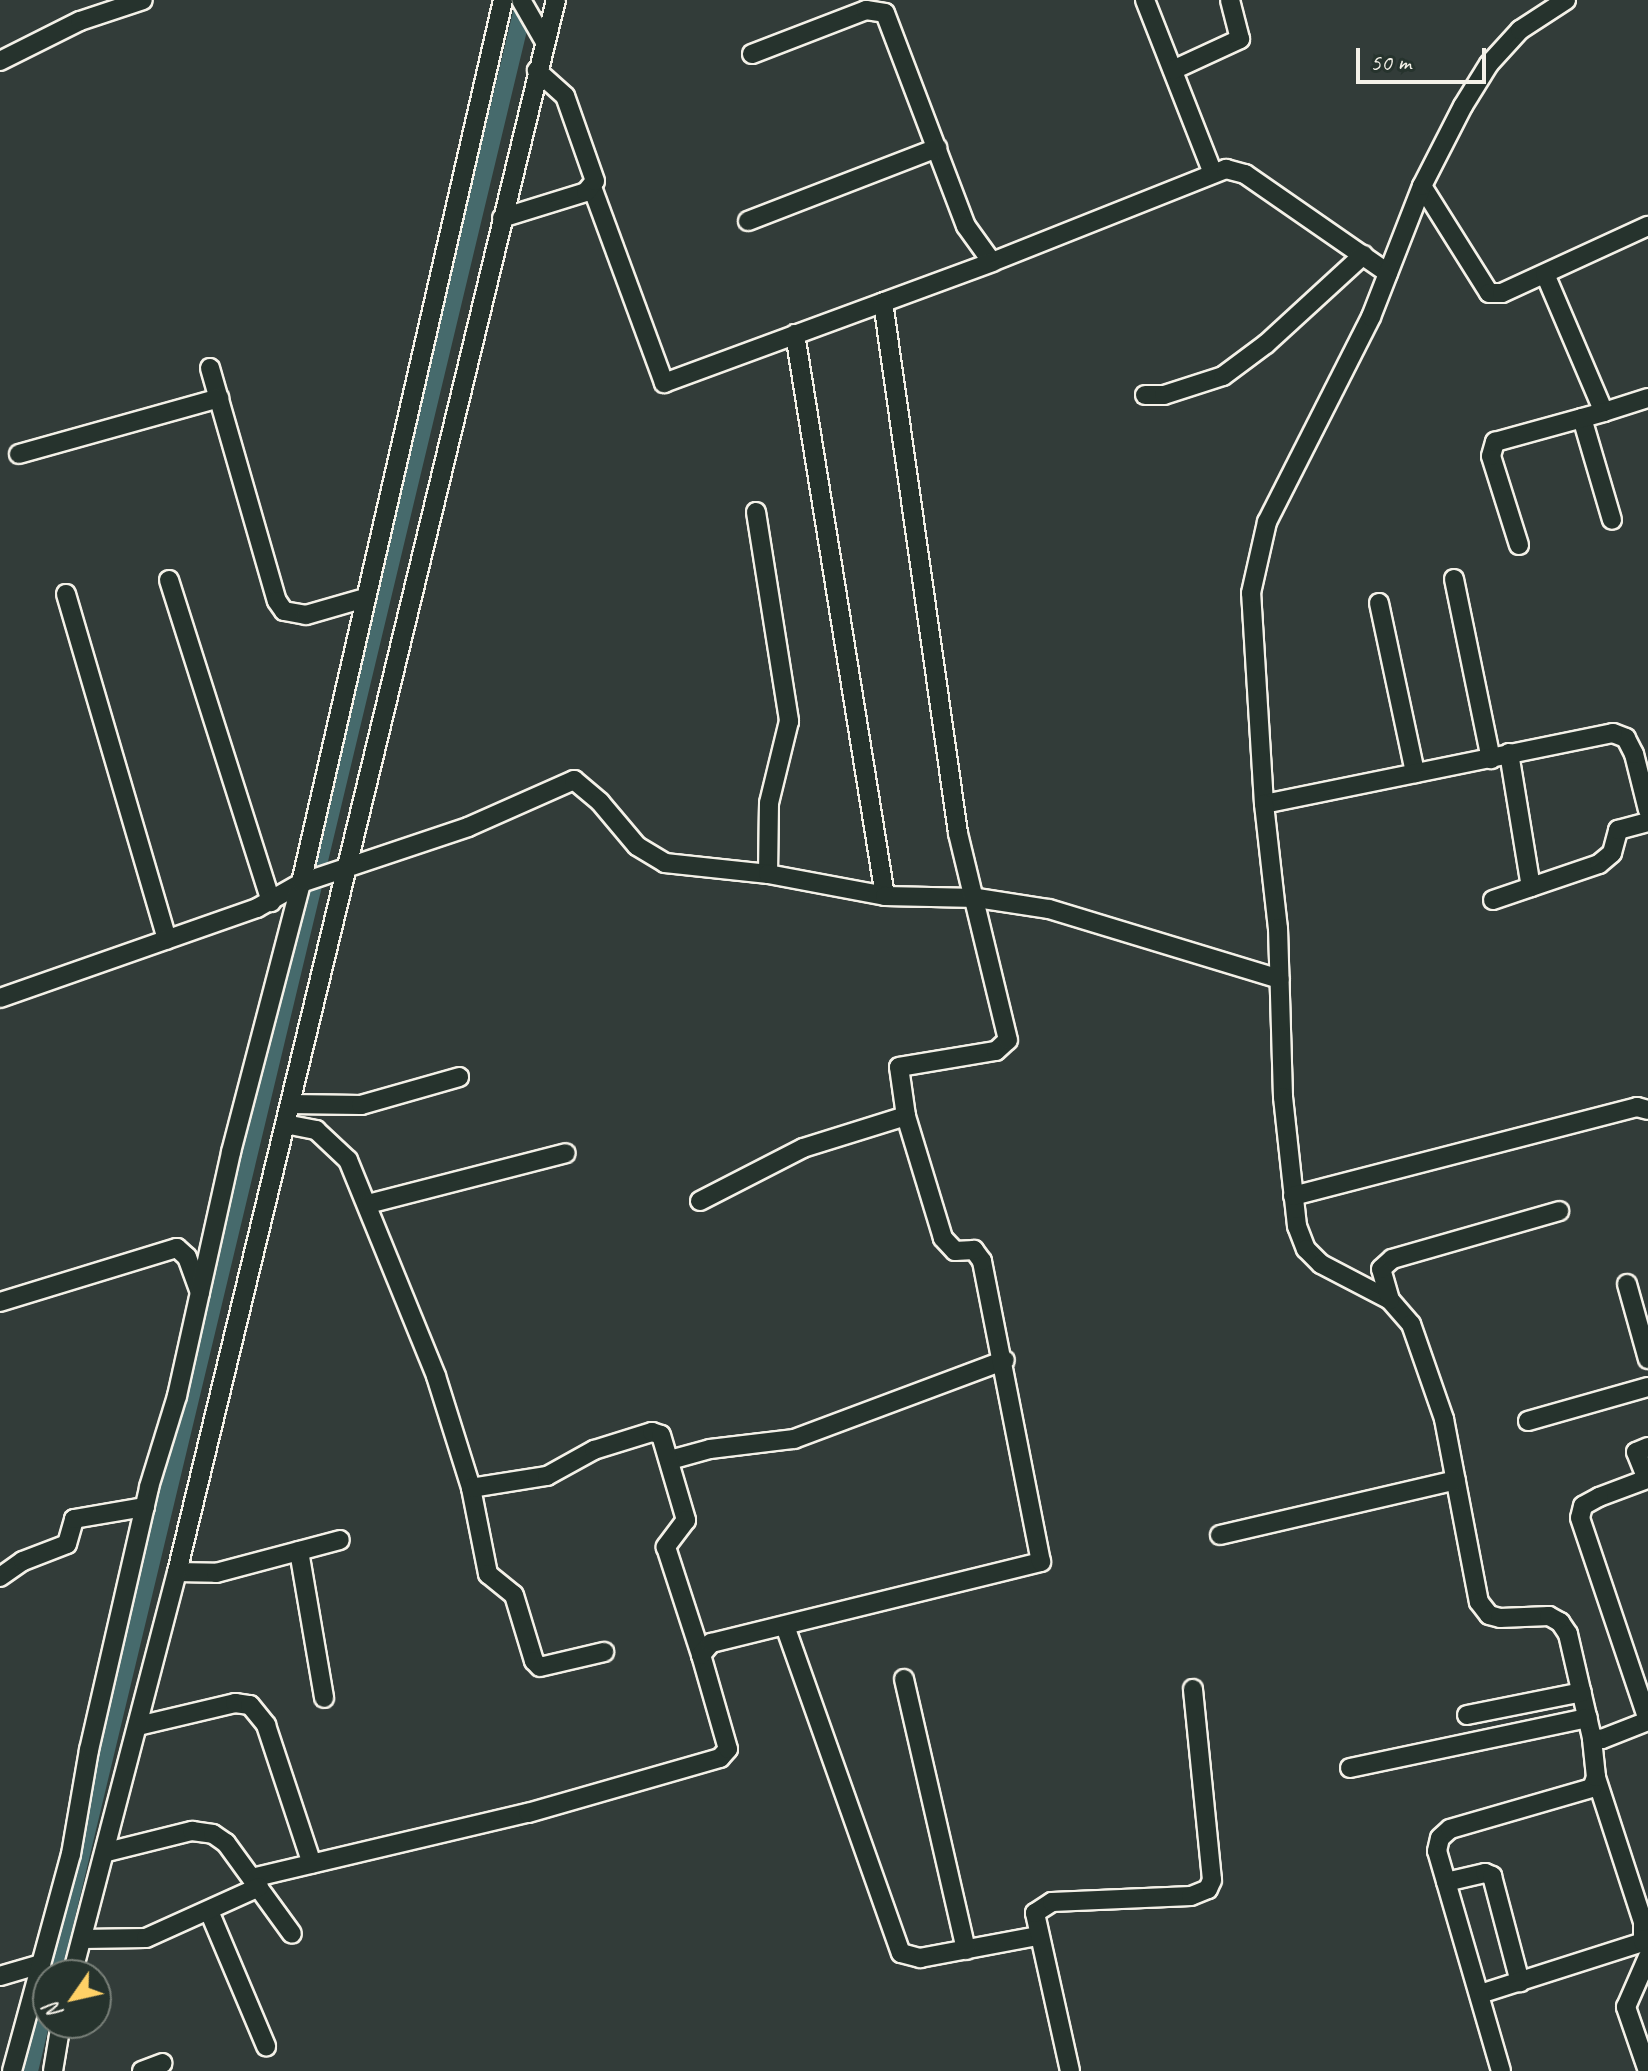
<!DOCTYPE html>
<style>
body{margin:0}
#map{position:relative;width:1648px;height:2071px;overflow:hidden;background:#323c39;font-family:Caveat,sans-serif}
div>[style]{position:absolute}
.canal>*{height:18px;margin:-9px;padding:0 9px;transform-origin:9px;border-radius:9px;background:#466a6c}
.roads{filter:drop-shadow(2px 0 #f4f1e8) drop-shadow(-2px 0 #f4f1e8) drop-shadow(0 2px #f4f1e8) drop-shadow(0 -2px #f4f1e8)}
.minor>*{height:18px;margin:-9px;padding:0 9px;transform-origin:9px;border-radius:9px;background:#26332d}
span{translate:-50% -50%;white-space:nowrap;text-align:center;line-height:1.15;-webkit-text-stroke:8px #26332d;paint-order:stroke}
.north{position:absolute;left:32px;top:1959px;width:80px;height:80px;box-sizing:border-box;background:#26332d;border:2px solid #787f78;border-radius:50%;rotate:236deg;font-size:22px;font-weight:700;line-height:32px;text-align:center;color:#f4f1e8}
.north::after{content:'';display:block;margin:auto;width:28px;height:36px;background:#ffd166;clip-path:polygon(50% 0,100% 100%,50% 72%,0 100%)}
.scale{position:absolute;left:1356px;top:48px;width:130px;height:36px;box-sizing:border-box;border:4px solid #f4f1e8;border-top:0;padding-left:10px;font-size:24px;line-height:28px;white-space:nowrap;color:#f4f1e8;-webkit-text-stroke:6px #26332d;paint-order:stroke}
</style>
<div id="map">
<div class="canal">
<div style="left:52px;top:1975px;width:2031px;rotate:-76.53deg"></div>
<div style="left:29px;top:2071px;width:82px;rotate:-76.6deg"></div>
</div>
<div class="roads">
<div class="minor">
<div style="left:521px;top:0;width:46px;rotate:60.1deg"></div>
<div style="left:1145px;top:0;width:184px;rotate:68.6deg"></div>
<div style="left:752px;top:54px;width:122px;rotate:-21.1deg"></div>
<div style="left:866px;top:10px;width:19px;rotate:9deg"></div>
<div style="left:885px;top:13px;width:228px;rotate:69.2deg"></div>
<div style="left:966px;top:226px;width:44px;rotate:54.2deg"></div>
<div style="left:992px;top:262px;width:252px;rotate:-21.7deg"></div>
<div style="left:1226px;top:169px;width:20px;rotate:15deg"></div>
<div style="left:1245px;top:174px;width:174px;rotate:34.7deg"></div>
<div style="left:0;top:61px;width:89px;rotate:-26.6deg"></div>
<div style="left:80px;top:21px;width:66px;rotate:-18.4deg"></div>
<div style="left:1173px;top:70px;width:74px;rotate:-24.8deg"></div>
<div style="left:1240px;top:39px;width:40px;rotate:-104.4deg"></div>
<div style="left:1422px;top:186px;width:126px;rotate:57.9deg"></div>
<div style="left:1489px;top:293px;width:13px"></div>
<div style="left:1502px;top:293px;width:161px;rotate:-24.7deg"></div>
<div style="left:592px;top:187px;width:209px;rotate:69.8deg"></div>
<div style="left:664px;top:383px;width:350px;rotate:-20.2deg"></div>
<div style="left:502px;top:218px;width:88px;rotate:-17.2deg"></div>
<div style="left:586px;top:192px;width:14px;rotate:-51deg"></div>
<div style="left:595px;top:181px;width:90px;rotate:-109.4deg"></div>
<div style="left:565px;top:96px;width:38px;rotate:-138deg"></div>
<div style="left:748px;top:221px;width:203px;rotate:-21.1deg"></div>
<div style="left:1545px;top:274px;width:150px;rotate:66.9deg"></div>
<div style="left:1604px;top:412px;width:46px;rotate:-17.7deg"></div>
<div style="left:795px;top:334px;width:569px;rotate:80.9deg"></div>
<div style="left:210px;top:368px;width:242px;rotate:74deg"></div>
<div style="left:277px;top:601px;width:12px;rotate:55deg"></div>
<div style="left:284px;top:611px;width:22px;rotate:10deg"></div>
<div style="left:306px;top:615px;width:61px;rotate:-16.1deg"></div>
<div style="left:1145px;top:395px;width:19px"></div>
<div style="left:1164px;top:395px;width:62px;rotate:-17.9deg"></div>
<div style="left:1223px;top:376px;width:54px;rotate:-36.7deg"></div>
<div style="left:1266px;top:344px;width:132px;rotate:-42.5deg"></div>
<div style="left:1582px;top:418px;width:106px;rotate:73.6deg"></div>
<div style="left:19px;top:454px;width:208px;rotate:-15.6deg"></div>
<div style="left:756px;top:512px;width:212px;rotate:81deg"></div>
<div style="left:789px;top:721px;width:84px;rotate:103.7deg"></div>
<div style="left:769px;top:803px;width:71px;rotate:90.8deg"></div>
<div style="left:1519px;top:545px;width:93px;rotate:-107.5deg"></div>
<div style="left:1491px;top:456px;width:15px;rotate:-74deg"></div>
<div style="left:1495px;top:442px;width:113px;rotate:-15.4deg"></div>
<div style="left:1454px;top:579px;width:184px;rotate:78.4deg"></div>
<div style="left:169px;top:580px;width:338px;rotate:72.4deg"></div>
<div style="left:66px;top:594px;width:360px;rotate:73.7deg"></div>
<div style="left:1379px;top:603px;width:174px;rotate:78deg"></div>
<div style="left:1509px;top:753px;width:136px;rotate:80.7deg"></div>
<div style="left:1264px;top:804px;width:211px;rotate:-93.5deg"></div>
<div style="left:1251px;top:593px;width:73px;rotate:-77.3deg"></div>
<div style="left:1267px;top:522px;width:230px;rotate:-63.1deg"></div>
<div style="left:1371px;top:317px;width:141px;rotate:-68.7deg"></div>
<div style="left:1422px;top:186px;width:90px;rotate:-62.9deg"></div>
<div style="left:1463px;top:106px;width:49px;rotate:-58.2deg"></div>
<div style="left:1489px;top:64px;width:46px;rotate:-47.6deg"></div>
<div style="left:1520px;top:30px;width:55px;rotate:-33.1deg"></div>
<div style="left:1648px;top:810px;width:58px;rotate:-104deg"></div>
<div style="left:1634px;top:754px;width:18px;rotate:-117deg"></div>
<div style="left:1626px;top:738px;width:14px;rotate:-159deg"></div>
<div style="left:1613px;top:733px;width:356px;rotate:168.5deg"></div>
<div style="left:1264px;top:804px;width:125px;rotate:83.6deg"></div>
<div style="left:1278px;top:928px;width:169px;rotate:88.3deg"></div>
<div style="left:1283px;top:1097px;width:130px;rotate:83.8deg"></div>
<div style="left:1297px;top:1226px;width:25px;rotate:69deg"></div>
<div style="left:1306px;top:1249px;width:21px;rotate:45deg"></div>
<div style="left:1321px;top:1264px;width:78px;rotate:27.6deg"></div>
<div style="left:1390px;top:1300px;width:32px;rotate:49deg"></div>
<div style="left:1411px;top:1324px;width:101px;rotate:70.8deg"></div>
<div style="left:1444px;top:1419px;width:186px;rotate:79.2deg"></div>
<div style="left:1479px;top:1602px;width:16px;rotate:52deg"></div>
<div style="left:1489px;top:1615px;width:11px;rotate:15deg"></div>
<div style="left:1500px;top:1618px;width:49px;rotate:-2.3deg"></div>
<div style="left:1549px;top:1616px;width:13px;rotate:29deg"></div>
<div style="left:1560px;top:1622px;width:14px;rotate:56deg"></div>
<div style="left:1568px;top:1634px;width:107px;rotate:77deg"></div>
<div style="left:1592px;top:1738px;width:10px;rotate:6deg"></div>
<div style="left:1602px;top:1739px;width:49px;rotate:-21.4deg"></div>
<div style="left:1493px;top:900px;width:112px;rotate:-18.8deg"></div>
<div style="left:1599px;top:864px;width:17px;rotate:-40deg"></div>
<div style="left:1612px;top:853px;width:24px;rotate:-75deg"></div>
<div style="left:1618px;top:830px;width:31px;rotate:-15deg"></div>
<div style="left:0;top:998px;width:272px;rotate:-19.3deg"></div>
<div style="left:257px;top:908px;width:51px;rotate:-29.6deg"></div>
<div style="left:301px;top:883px;width:176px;rotate:-18.5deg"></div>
<div style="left:468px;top:827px;width:116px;rotate:-23.9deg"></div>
<div style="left:574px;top:780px;width:34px;rotate:40deg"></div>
<div style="left:600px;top:802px;width:57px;rotate:49.9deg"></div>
<div style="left:637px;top:846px;width:33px;rotate:31deg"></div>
<div style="left:665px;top:863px;width:104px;rotate:6.1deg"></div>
<div style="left:768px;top:874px;width:119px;rotate:10.6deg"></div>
<div style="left:885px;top:896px;width:92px;rotate:1.2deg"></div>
<div style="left:977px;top:898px;width:73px;rotate:8.7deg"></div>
<div style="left:1049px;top:909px;width:241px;rotate:16.9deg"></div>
<div style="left:290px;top:1104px;width:71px;rotate:0.8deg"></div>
<div style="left:361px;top:1105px;width:102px;rotate:-15.9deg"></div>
<div style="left:285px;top:1124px;width:32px;rotate:11deg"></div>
<div style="left:316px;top:1130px;width:44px;rotate:43.2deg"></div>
<div style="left:348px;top:1160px;width:233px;rotate:67.8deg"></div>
<div style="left:436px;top:1376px;width:117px;rotate:72.6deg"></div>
<div style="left:471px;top:1488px;width:88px;rotate:78.8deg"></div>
<div style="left:488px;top:1574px;width:33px;rotate:39deg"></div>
<div style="left:514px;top:1595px;width:69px;rotate:73.1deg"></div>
<div style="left:534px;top:1661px;width:8px;rotate:45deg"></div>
<div style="left:540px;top:1667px;width:66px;rotate:-13.2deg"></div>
<div style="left:1293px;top:1196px;width:355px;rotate:-14.5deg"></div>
<div style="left:1637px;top:1107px;width:11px;rotate:15deg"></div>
<div style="left:700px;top:1201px;width:116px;rotate:-27.2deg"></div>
<div style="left:803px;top:1148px;width:108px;rotate:-17.3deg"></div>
<div style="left:906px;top:1116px;width:49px;rotate:-98.1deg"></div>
<div style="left:899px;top:1067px;width:98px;rotate:-9.4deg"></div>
<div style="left:996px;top:1051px;width:16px;rotate:-43deg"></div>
<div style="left:1008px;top:1040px;width:213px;rotate:-103.6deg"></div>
<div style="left:958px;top:833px;width:536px;rotate:-98.04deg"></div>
<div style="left:368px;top:1204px;width:204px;rotate:-14.4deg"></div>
<div style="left:1627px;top:1284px;width:78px;rotate:74.4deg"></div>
<div style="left:1390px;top:1300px;width:32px;rotate:-106deg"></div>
<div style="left:1381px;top:1269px;width:15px;rotate:-42deg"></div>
<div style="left:1392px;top:1259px;width:174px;rotate:-16deg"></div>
<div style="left:0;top:1302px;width:185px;rotate:-17deg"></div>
<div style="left:177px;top:1248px;width:13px;rotate:42deg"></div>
<div style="left:187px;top:1257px;width:38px;rotate:70deg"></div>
<div style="left:1528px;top:1421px;width:125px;rotate:-15.8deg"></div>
<div style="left:1648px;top:1447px;width:13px;rotate:157deg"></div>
<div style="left:1636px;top:1452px;width:29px;rotate:68deg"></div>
<div style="left:1647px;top:1479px;width:51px;rotate:159.4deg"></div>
<div style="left:1599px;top:1497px;width:18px;rotate:151deg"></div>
<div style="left:1583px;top:1506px;width:12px;rotate:104deg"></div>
<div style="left:1580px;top:1518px;width:213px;rotate:71.4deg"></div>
<div style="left:670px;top:1460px;width:41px;rotate:-15.4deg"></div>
<div style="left:710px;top:1449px;width:85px;rotate:-6.8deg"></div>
<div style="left:794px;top:1439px;width:225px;rotate:-20.5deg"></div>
<div style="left:471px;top:1488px;width:77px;rotate:-9deg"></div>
<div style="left:547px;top:1476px;width:54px;rotate:-29deg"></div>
<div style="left:594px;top:1450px;width:61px;rotate:-17.2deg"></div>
<div style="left:652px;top:1432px;width:9px;rotate:18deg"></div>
<div style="left:661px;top:1435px;width:89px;rotate:73.6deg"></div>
<div style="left:686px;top:1520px;width:34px;rotate:127deg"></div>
<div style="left:666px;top:1547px;width:114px;rotate:72deg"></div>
<div style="left:1220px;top:1535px;width:242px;rotate:-13.1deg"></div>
<div style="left:299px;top:1551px;width:149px;rotate:80.3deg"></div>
<div style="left:177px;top:1572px;width:39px;rotate:1deg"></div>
<div style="left:216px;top:1573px;width:128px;rotate:-14.9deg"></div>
<div style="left:0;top:1577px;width:28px;rotate:-35deg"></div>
<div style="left:23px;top:1561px;width:47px;rotate:-21.1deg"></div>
<div style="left:67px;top:1544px;width:26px;rotate:-74deg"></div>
<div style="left:74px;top:1519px;width:72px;rotate:-9.6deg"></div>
<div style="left:785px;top:1626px;width:347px;rotate:70.5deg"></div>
<div style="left:901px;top:1953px;width:20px;rotate:15deg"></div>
<div style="left:920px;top:1958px;width:120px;rotate:-10.6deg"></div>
<div style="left:904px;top:1679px;width:278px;rotate:77.1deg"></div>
<div style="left:1467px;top:1715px;width:117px;rotate:-11.3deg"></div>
<div style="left:138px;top:1726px;width:100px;rotate:-13.3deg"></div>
<div style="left:235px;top:1703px;width:15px;rotate:8deg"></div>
<div style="left:250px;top:1705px;width:26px;rotate:51deg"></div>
<div style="left:266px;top:1725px;width:146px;rotate:71.7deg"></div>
<div style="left:1350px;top:1768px;width:243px;rotate:-11.9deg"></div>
<div style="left:107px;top:1852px;width:88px;rotate:-13.9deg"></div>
<div style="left:192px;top:1831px;width:21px;rotate:8deg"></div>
<div style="left:213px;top:1834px;width:16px;rotate:35deg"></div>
<div style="left:226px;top:1843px;width:112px;rotate:54deg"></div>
<div style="left:252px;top:1878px;width:284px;rotate:-13.3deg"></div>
<div style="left:528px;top:1813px;width:200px;rotate:-16deg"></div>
<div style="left:720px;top:1758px;width:12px;rotate:-48deg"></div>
<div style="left:728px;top:1749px;width:98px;rotate:-106deg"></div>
<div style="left:701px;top:1655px;width:16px;rotate:-50deg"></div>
<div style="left:711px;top:1643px;width:340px;rotate:-13.8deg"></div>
<div style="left:1041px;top:1562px;width:307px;rotate:-101.1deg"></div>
<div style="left:982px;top:1261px;width:14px;rotate:-126deg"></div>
<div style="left:974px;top:1250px;width:19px;rotate:177deg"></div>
<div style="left:955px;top:1251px;width:18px;rotate:-133deg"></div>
<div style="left:943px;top:1238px;width:127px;rotate:-106.9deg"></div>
<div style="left:1446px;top:1882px;width:40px;rotate:-13deg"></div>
<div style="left:1485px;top:1873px;width:8px;rotate:23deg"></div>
<div style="left:1492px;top:1876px;width:110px;rotate:75.2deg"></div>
<div style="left:209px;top:1911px;width:147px;rotate:67.1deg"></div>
<div style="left:82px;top:1939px;width:64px;rotate:-0.9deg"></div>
<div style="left:146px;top:1938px;width:124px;rotate:-24.3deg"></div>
<div style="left:72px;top:1975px;width:416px;rotate:-75.4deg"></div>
<div style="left:177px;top:1572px;width:1617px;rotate:-76.45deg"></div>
<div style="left:0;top:1976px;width:43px;rotate:-16.3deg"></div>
<div style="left:1480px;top:1994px;width:171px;rotate:-17.7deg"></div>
<div style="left:1643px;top:1942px;width:20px;rotate:-90deg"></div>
<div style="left:1643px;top:1922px;width:152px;rotate:-108deg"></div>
<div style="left:12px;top:2071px;width:225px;rotate:-74.8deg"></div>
<div style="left:71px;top:1854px;width:106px;rotate:-80.2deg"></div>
<div style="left:89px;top:1750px;width:270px;rotate:-77.1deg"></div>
<div style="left:149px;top:1487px;width:95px;rotate:-72.9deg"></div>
<div style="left:177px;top:1396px;width:250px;rotate:-77.5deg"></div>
<div style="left:231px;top:1152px;width:278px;rotate:-75.4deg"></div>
<div style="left:301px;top:883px;width:906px;rotate:-77.11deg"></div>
<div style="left:53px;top:2071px;width:49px;rotate:-80.5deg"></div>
<div style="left:142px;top:2071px;width:22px;rotate:-21deg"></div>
<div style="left:1070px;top:2071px;width:162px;rotate:-102.5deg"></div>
<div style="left:1035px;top:1913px;width:20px;rotate:-33deg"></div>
<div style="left:1052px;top:1902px;width:139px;rotate:-2.5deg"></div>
<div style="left:1191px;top:1896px;width:18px;rotate:-22deg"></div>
<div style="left:1208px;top:1889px;width:10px;rotate:-66deg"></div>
<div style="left:1212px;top:1880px;width:192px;rotate:-95.7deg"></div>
<div style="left:1501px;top:2071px;width:229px;rotate:-106.2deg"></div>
<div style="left:1437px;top:1851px;width:13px;rotate:-77deg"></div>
<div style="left:1440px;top:1838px;width:13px;rotate:-42deg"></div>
<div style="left:1450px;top:1829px;width:148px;rotate:-16.1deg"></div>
<div style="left:1592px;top:1788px;width:12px;rotate:-70deg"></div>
<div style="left:1596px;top:1777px;width:39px;rotate:-96deg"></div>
<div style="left:1648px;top:2071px;width:68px;rotate:-109deg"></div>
<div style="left:1626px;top:2007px;width:55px;rotate:-66.3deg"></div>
</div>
</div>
<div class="north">N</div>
<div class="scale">50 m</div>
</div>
